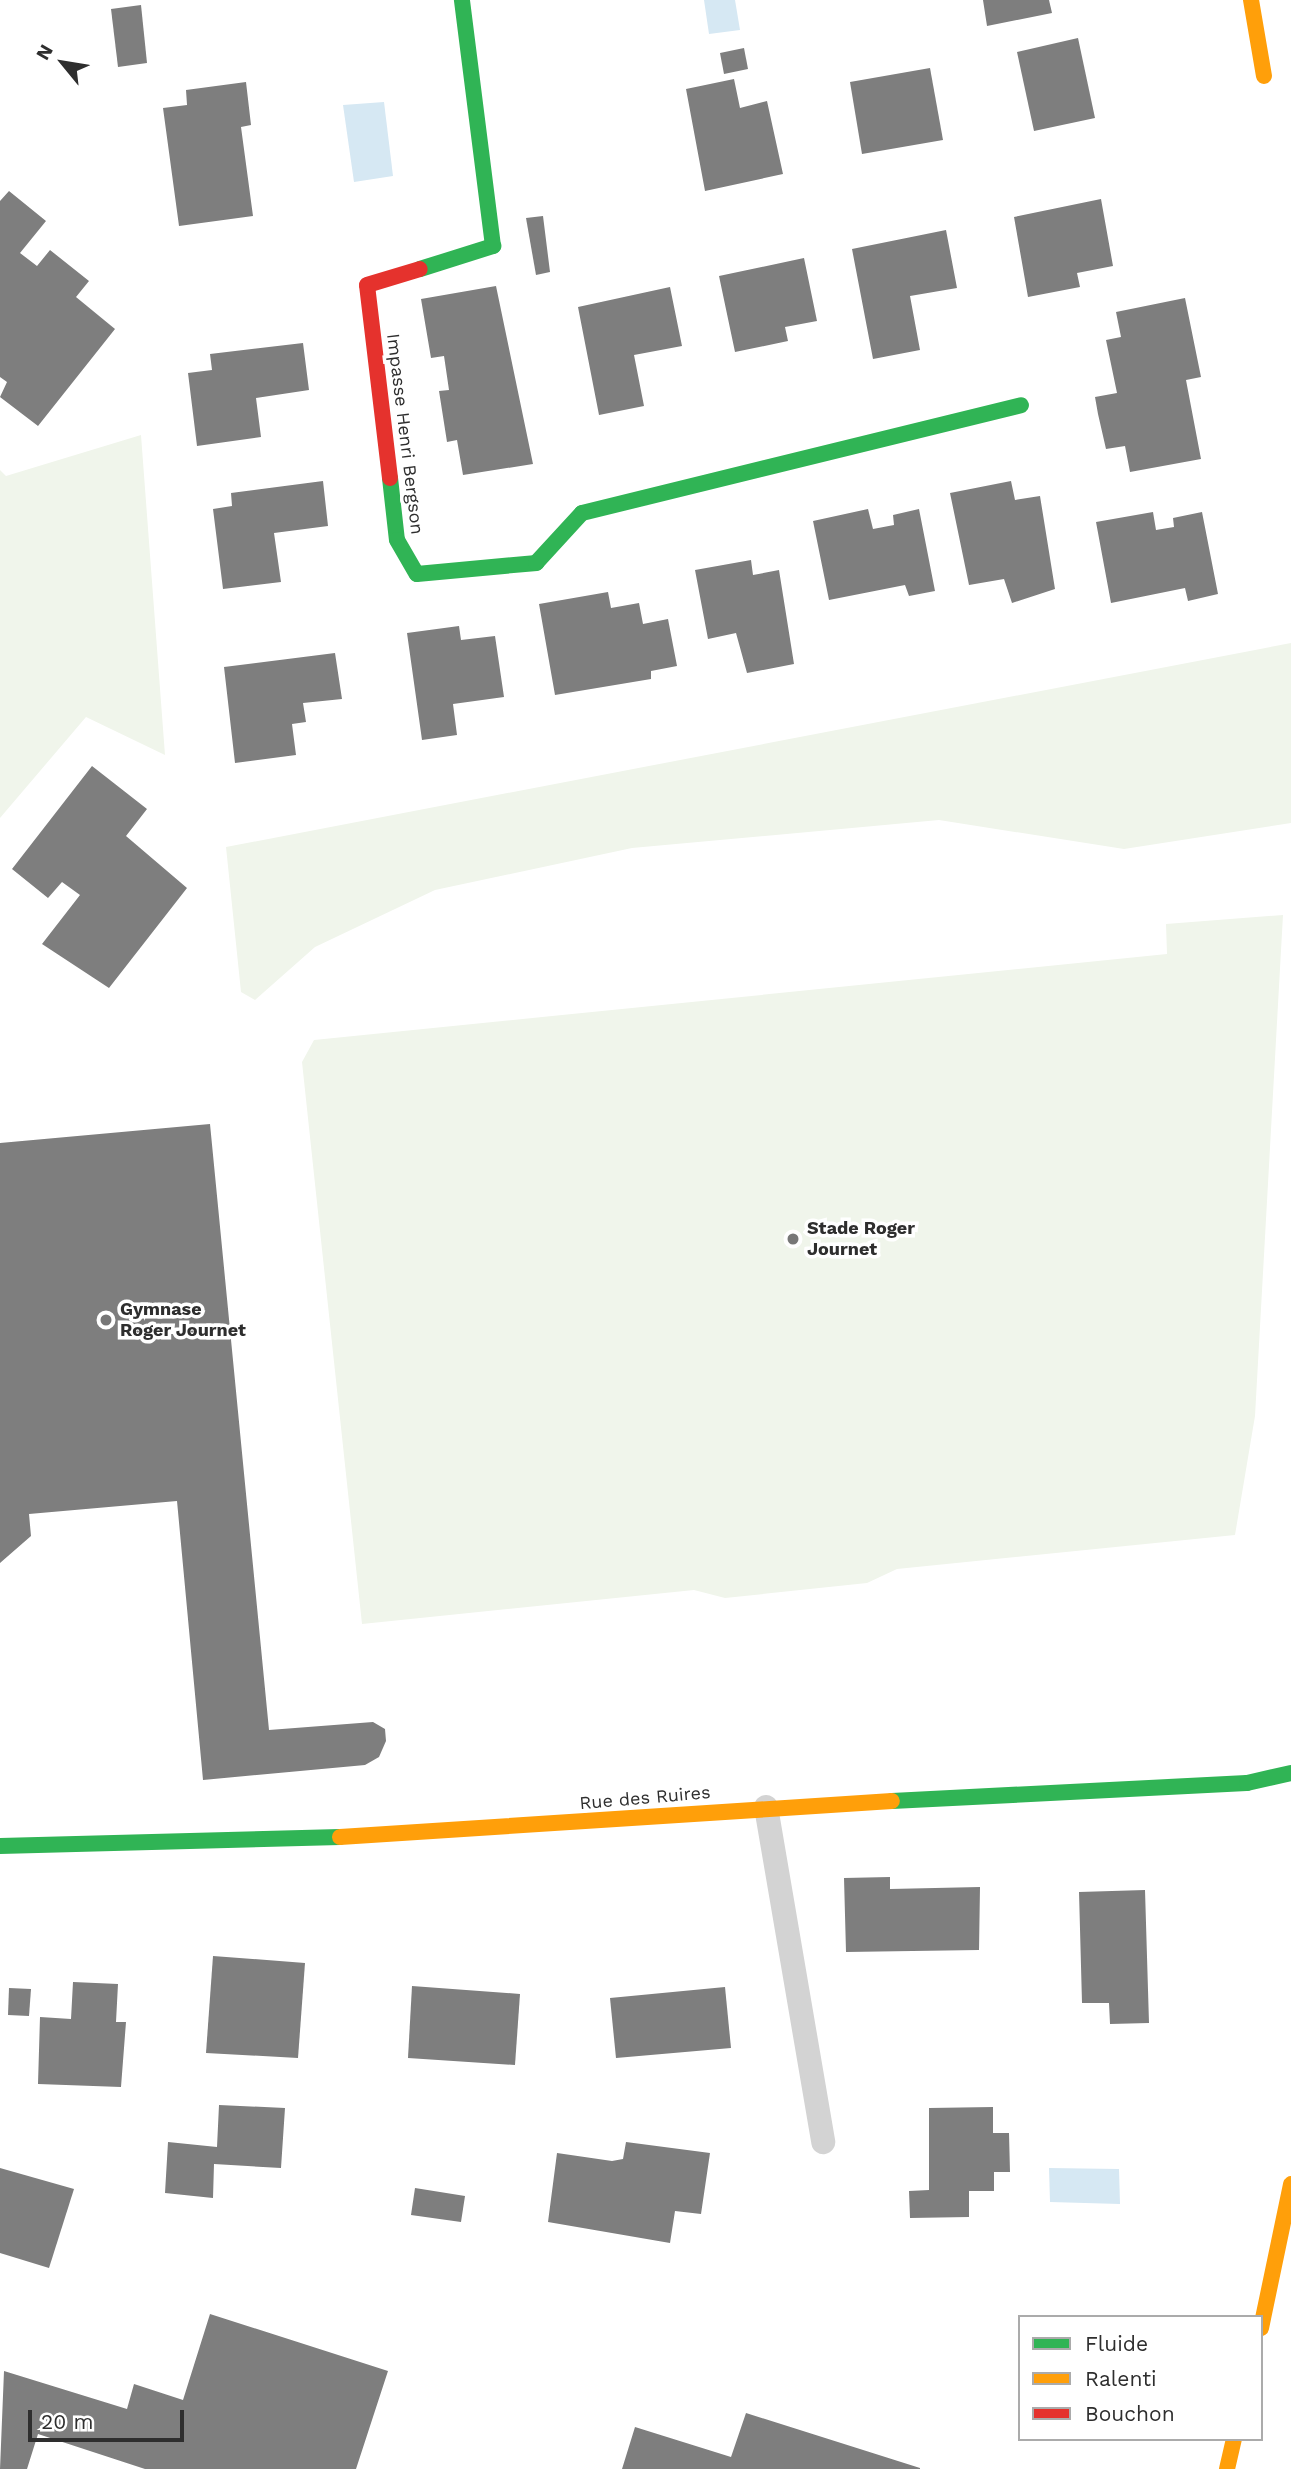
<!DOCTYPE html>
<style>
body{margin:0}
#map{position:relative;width:1291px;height:2469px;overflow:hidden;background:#fff;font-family:"Work Sans",sans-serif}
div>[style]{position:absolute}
.green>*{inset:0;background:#f0f5eb}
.water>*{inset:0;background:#d6e8f3}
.building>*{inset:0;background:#7e7e7e}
.lane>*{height:24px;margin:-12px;padding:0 12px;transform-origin:12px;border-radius:12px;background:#d3d3d3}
.fast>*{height:16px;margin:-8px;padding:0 8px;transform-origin:8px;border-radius:8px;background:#30b455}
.slow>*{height:16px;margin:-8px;padding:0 8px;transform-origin:8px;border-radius:8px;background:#ff9f0a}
.jam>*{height:16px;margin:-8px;padding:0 8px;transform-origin:8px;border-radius:8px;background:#e5322d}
.dots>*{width:19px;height:19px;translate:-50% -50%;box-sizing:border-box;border:4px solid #fff;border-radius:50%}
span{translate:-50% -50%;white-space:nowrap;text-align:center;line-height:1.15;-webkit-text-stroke:7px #fff;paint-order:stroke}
.street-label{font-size:18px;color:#2e2e2e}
.poi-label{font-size:18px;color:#2e2e2e;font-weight:700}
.left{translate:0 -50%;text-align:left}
.legend{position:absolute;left:1018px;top:2315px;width:245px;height:126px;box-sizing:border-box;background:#fff;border:2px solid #ababab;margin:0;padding:9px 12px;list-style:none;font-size:21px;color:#2e2e2e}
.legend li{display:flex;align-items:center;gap:14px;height:35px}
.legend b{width:35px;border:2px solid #ababab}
.north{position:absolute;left:28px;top:28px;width:70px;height:70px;-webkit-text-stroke:5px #fff;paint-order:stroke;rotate:300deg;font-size:19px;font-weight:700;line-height:28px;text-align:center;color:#2e2e2e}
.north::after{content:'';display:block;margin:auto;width:24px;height:32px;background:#2e2e2e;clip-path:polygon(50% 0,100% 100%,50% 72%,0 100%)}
.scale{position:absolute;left:28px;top:2410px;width:156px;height:32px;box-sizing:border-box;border:4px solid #2e2e2e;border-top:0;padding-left:9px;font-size:21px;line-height:24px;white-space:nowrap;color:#2e2e2e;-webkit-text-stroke:5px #fff;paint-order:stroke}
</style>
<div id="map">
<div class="green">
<div style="clip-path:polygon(141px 435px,165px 755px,86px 717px,0 818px,0 470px,6px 476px)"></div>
<div style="clip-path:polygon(1291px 643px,1291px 823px,1124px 849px,939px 820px,632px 848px,435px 890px,315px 947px,255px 1000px,241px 992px,226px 847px)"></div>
<div style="clip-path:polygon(1283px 915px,1255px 1416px,1235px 1535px,897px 1569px,867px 1583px,725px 1598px,694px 1590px,362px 1624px,302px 1062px,314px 1040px,1167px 954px,1166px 924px)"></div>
</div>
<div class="water">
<div style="clip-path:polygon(704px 0,735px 0,740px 30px,709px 34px)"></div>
<div style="clip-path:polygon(384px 102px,393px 176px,354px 182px,343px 105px)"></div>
<div style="clip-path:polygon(1049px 2168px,1119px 2169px,1120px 2204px,1050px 2202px)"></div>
</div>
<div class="building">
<div style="clip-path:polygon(983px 0,1049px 0,1052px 13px,987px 26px)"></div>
<div style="clip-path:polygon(141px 5px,147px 63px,118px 67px,111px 9px)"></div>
<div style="clip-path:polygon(1078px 38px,1095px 118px,1034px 131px,1017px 52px)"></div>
<div style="clip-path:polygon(744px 48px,748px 69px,724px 74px,720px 53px)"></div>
<div style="clip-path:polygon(930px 68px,943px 140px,862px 154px,850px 82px)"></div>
<div style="clip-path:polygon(734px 79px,740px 108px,767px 101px,783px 174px,705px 191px,686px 89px)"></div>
<div style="clip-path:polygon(246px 82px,251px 125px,241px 127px,253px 216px,179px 226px,163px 108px,187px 105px,186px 90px)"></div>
<div style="clip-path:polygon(9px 191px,46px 221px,20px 253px,37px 266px,50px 250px,89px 281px,76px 297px,115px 329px,38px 426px,0 397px,7px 382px,0 377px,0 201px)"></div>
<div style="clip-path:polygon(1101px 199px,1113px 266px,1077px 273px,1080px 287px,1028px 297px,1014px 217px)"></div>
<div style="clip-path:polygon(543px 216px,550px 272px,536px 275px,526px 218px)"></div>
<div style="clip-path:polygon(946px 230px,957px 288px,910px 296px,920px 350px,873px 359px,852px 249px)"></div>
<div style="clip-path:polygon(804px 258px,817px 321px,785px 327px,788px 341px,735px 352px,719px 276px)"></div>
<div style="clip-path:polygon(496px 286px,533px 464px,463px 475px,457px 440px,447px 442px,439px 391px,449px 390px,444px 356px,431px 358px,421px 299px)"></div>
<div style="clip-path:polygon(670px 287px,682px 346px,634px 355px,644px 406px,599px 415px,578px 307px)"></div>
<div style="clip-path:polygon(1185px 298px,1201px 377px,1186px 380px,1201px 459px,1130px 472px,1125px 446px,1106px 449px,1098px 414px,1095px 397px,1117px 393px,1106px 340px,1121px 337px,1116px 312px)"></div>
<div style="clip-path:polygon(303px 343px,309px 390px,256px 398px,261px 437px,197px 446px,188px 373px,212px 370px,210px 354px)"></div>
<div style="clip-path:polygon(323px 481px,328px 526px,274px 533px,281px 582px,223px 589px,213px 509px,232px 506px,231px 493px)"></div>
<div style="clip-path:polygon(1011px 481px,1015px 500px,1040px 496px,1055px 589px,1012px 603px,1004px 579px,969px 585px,950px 493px)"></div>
<div style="clip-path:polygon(868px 509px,873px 529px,894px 525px,893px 515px,919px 509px,935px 591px,909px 596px,905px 585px,829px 600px,813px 521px)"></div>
<div style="clip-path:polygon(1153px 512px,1156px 530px,1174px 527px,1173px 518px,1202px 512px,1218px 594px,1188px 601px,1185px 588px,1111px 603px,1096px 522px)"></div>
<div style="clip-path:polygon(751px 560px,753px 575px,779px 570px,794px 664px,747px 673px,736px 633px,708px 639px,695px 570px)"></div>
<div style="clip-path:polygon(608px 592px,611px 608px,639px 603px,643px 624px,668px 619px,677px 666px,651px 671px,651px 679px,555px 695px,539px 604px)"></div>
<div style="clip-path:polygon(459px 626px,461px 640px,495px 636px,504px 697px,453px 704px,457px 735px,422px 740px,407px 633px)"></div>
<div style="clip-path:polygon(335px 653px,342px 699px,303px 703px,306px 722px,292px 724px,296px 755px,235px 763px,224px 667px)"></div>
<div style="clip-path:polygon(92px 766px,147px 809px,126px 836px,187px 888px,109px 988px,42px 944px,80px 895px,62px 882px,48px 898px,12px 869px)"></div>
<div style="clip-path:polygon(210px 1124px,269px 1730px,373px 1722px,385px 1729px,386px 1741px,379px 1757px,365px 1765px,203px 1780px,177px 1501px,29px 1514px,31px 1536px,0 1563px,0 1143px)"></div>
<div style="clip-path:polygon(890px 1877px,890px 1889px,980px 1887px,979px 1950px,846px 1952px,844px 1878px)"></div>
<div style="clip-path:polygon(1145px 1890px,1149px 2023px,1110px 2024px,1109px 2003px,1082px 2003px,1079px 1892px)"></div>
<div style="clip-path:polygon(213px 1956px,305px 1963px,298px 2058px,206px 2053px)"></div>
<div style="clip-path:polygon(73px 1982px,118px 1984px,116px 2022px,126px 2022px,121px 2087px,38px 2084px,40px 2017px,71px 2019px)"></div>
<div style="clip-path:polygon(412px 1986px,520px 1994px,515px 2065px,408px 2058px)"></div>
<div style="clip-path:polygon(725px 1987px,731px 2048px,616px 2058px,610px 1998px)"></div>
<div style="clip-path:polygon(9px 1988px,31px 1989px,29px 2016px,8px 2015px)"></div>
<div style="clip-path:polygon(219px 2105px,285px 2108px,281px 2168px,214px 2164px,213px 2198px,165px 2193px,168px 2142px,217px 2147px)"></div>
<div style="clip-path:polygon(993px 2107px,993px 2133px,1009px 2133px,1010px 2172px,994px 2172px,994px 2191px,969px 2191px,969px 2217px,910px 2218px,909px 2191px,929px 2190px,929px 2108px)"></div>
<div style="clip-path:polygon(626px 2142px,710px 2153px,701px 2214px,675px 2211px,670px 2243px,548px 2222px,557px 2153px,612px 2161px,623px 2159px)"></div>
<div style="clip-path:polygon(0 2168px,74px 2189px,49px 2268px,0 2253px)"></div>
<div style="clip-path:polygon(415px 2188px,465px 2196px,461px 2222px,411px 2215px)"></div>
<div style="clip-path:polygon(210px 2314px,388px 2371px,356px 2469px,145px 2469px,38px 2434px,27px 2469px,0 2469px,4px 2371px,127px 2409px,134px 2384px,183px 2400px)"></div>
<div style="clip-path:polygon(746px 2413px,920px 2468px,920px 2469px,622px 2469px,635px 2427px,731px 2457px)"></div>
</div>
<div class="lane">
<div style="left:766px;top:1807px;width:340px;rotate:80.3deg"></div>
</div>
<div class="fast">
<div style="left:420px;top:269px;width:77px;rotate:-17.5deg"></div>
<div style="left:493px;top:246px;width:248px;rotate:-97.2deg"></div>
<div style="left:390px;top:478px;width:62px;rotate:83.6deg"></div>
<div style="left:397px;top:540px;width:39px;rotate:60deg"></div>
<div style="left:417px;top:574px;width:120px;rotate:-5.3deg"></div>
<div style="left:536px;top:563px;width:68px;rotate:-47.4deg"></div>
<div style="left:582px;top:513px;width:452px;rotate:-13.8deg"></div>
<div style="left:892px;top:1801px;width:355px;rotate:-2.9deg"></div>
<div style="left:1247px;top:1783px;width:45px;rotate:-12.8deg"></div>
<div style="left:0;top:1846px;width:340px;rotate:-1.5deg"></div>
</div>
<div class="slow">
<div style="left:1251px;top:0;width:77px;rotate:80.3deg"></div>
<div style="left:340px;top:1837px;width:553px;rotate:-3.73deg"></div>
<div style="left:1261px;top:2328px;width:147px;rotate:-78.2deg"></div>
<div style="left:1227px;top:2469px;width:31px;rotate:-77deg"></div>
</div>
<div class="jam">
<div style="left:390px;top:478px;width:194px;rotate:-96.8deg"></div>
<div style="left:367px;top:285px;width:55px;rotate:-16.8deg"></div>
</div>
<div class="dots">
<div style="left:793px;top:1239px;background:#777"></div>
<div style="left:106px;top:1320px;background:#777"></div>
</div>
<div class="street-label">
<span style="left:405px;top:434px;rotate:83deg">Impasse Henri Bergson</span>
<span style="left:645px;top:1798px;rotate:-5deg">Rue des Ruires</span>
</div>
<div class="poi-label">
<span class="left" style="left:807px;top:1239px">Stade Roger<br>Journet</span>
<span class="left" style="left:120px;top:1320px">Gymnase<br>Roger Journet</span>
</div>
<ul class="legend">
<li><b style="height:9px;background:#30b455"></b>Fluide</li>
<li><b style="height:9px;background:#ff9f0a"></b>Ralenti</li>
<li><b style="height:9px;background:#e5322d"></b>Bouchon</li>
</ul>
<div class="north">N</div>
<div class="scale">20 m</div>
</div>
